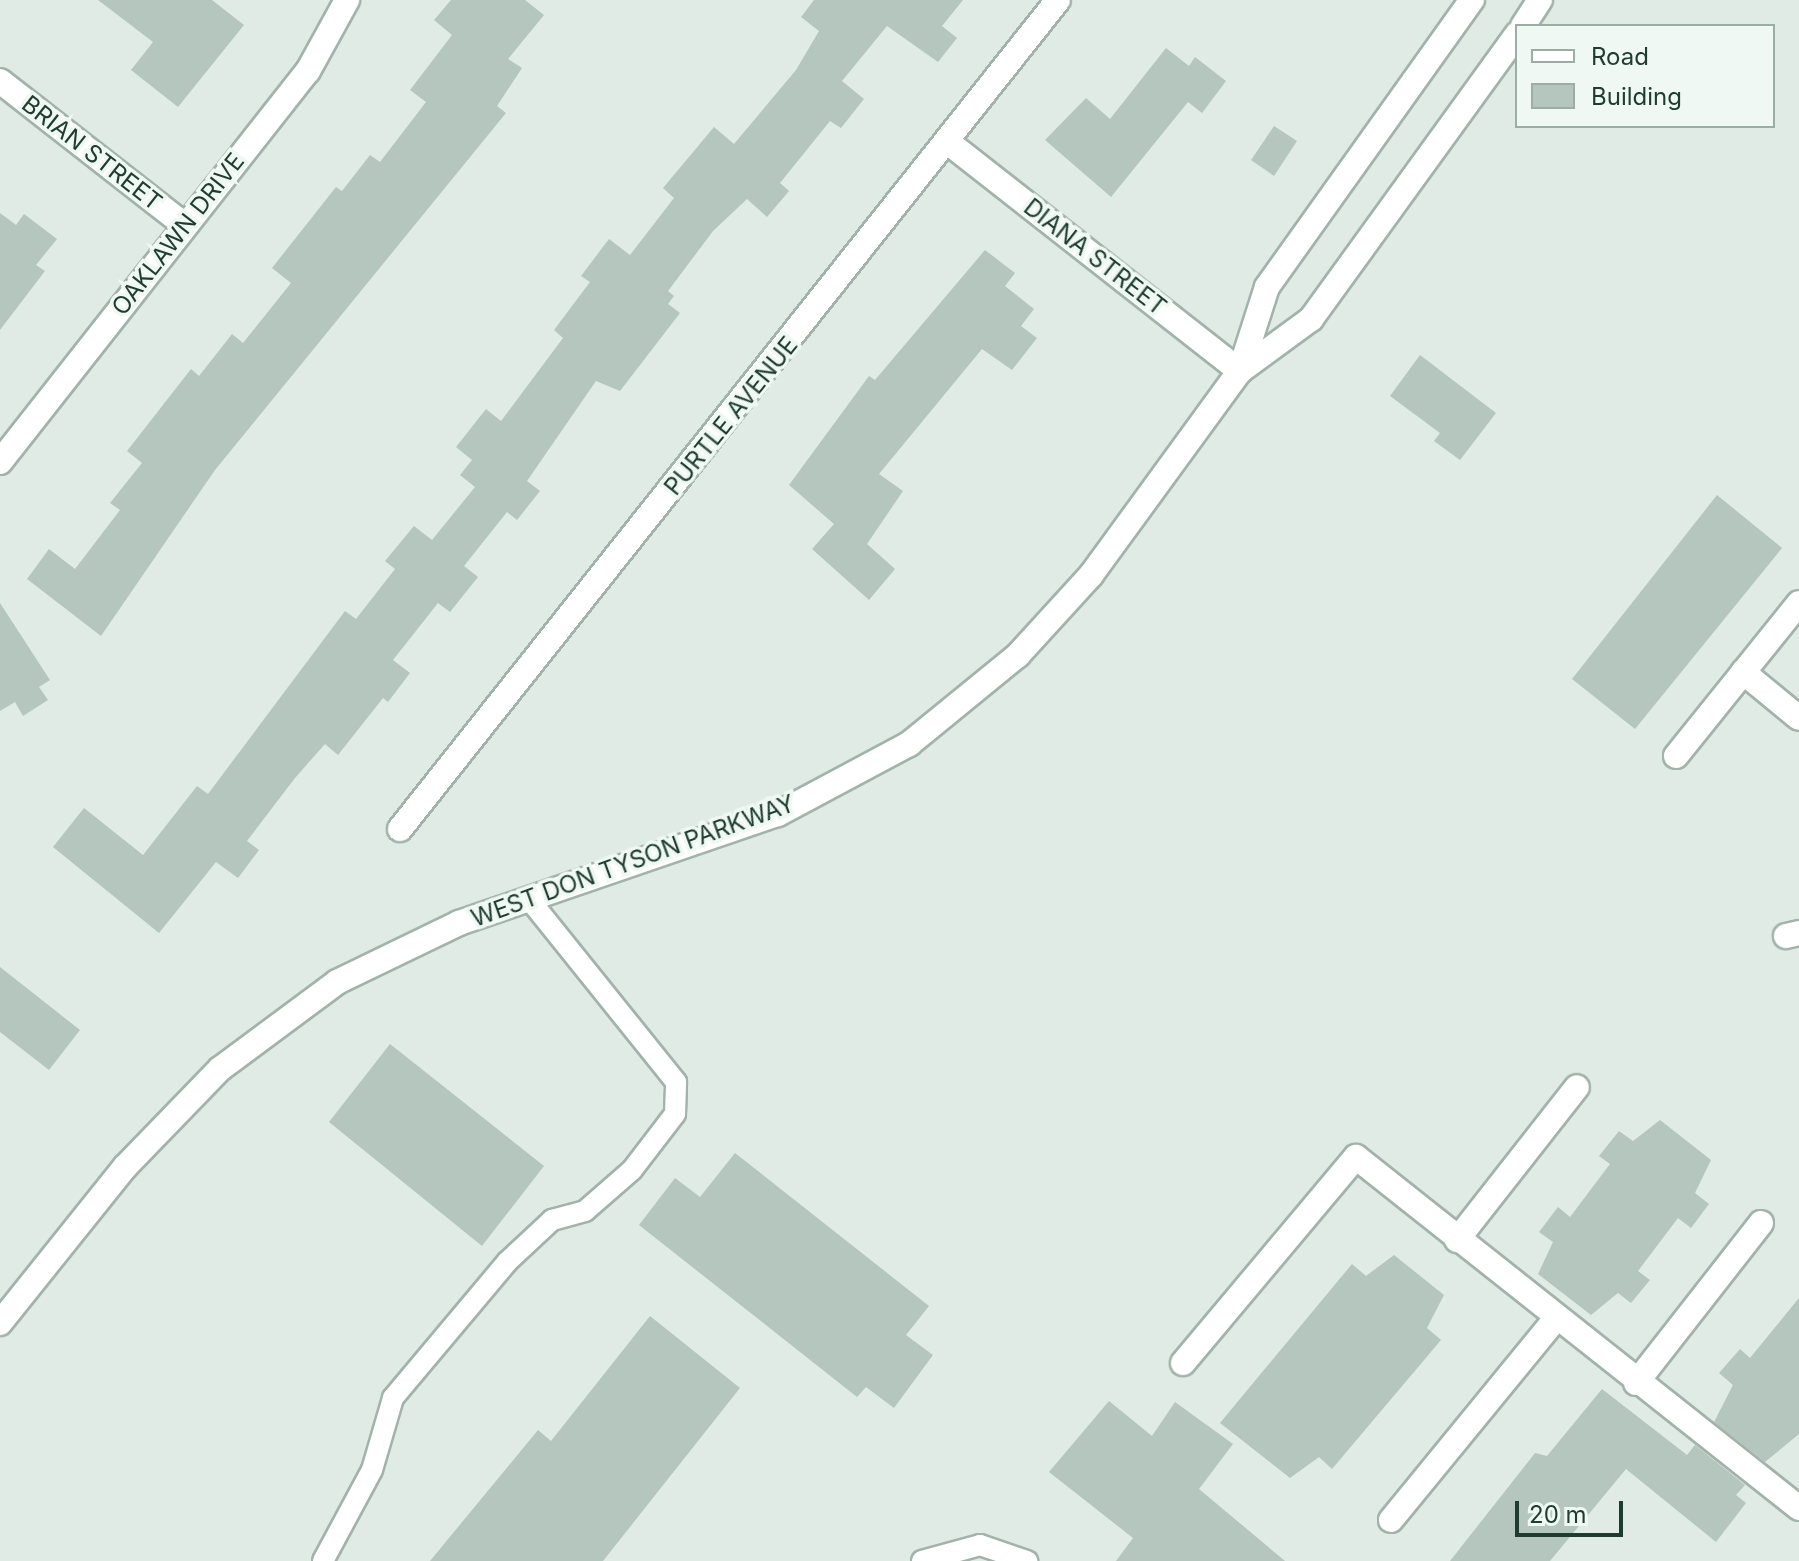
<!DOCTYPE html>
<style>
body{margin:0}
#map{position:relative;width:1799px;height:1561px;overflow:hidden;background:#dfebe4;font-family:Inter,sans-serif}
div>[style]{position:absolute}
.building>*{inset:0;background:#b4c6bd}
.roads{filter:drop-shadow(2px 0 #a2b3ab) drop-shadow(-2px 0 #a2b3ab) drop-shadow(0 2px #a2b3ab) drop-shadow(0 -2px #a2b3ab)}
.lane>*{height:20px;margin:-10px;padding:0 10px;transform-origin:10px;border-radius:10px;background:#fff}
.street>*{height:24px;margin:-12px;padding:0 12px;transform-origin:12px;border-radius:12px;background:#fff}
.secondary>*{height:24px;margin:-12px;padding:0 12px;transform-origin:12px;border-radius:12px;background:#fff}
span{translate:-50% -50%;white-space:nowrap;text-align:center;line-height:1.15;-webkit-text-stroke:7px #eff8f2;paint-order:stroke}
.street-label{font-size:24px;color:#1f3c31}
.legend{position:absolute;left:1515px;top:24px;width:260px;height:104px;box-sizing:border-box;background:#eff8f2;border:2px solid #9cada5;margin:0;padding:10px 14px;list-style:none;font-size:24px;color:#1f3c31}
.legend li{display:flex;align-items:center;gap:16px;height:40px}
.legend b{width:40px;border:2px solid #9cada5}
.scale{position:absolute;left:1515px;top:1501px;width:108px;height:36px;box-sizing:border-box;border:4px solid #1f3c31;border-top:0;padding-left:10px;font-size:24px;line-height:28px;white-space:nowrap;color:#1f3c31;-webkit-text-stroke:6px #eff8f2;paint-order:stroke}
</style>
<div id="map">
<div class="building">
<div style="clip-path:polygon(98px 0,212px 0,244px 25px,178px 107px,131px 70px,153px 42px)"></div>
<div style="clip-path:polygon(451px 0,525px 0,544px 15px,508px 59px,522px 68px,497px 106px,506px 113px,215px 470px,101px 636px,27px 579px,49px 549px,75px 569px,120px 510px,110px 503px,142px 463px,127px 451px,191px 369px,199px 376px,232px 334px,243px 343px,291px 283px,272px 268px,336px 187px,342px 191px,370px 155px,380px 162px,426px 102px,410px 90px,452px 35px,434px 20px)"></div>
<div style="clip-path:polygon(814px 0,963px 0,942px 26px,957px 38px,938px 62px,887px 26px,842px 81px,864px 99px,841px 128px,830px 121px,780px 183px,789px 191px,767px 217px,747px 199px,713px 231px,668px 291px,674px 296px,668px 304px,680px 313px,620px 391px,596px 381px,527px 481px,540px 491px,517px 520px,507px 512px,464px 566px,478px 577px,450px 612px,438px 603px,393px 660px,410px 673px,388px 702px,383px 698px,338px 755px,325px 744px,295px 778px,247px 841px,259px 850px,238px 878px,216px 862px,159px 933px,53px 847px,84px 808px,143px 855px,197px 786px,208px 794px,345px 611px,356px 619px,395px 569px,385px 561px,414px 526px,432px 540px,475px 487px,460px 475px,472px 460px,456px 447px,486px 409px,501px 421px,563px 338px,554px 330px,590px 282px,581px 276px,609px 239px,630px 255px,674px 198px,663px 188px,714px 127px,734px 144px,796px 70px,819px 31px,801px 17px)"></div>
<div style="clip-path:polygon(1166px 48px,1189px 66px,1195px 57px,1226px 81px,1202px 113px,1188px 102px,1111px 197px,1045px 140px,1086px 98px,1110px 119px)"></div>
<div style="clip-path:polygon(1274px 126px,1297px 141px,1274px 176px,1251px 160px)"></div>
<div style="clip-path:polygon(0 213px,16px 225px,24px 214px,57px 239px,36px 265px,45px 271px,0 330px)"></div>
<div style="clip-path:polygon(985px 250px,1015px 273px,1005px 286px,1034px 309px,1021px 326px,1037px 338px,1012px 370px,982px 349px,879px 474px,903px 491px,867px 544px,895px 569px,869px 600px,812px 549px,834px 524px,789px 485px,869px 376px,875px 380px)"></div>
<div style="clip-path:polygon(1420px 355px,1496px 413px,1460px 460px,1434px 441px,1440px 433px,1390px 396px)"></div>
<div style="clip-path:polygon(1717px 495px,1782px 548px,1635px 729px,1572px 679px)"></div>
<div style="clip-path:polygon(0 603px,50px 680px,39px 687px,48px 700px,23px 716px,15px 702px,0 711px)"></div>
<div style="clip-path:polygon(0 967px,80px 1030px,49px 1070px,0 1032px)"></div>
<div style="clip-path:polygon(390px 1044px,544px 1166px,482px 1246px,329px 1122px)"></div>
<div style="clip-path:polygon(1660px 1120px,1711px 1160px,1695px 1193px,1709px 1204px,1691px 1228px,1678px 1218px,1638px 1271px,1650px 1280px,1631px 1303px,1618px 1293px,1591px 1315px,1538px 1274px,1553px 1242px,1539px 1232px,1558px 1207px,1570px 1217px,1610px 1164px,1599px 1156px,1619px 1131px,1633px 1141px)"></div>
<div style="clip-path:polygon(735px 1153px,929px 1306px,906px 1335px,933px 1355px,894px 1408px,866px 1387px,857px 1397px,639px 1225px,675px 1178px,700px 1197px)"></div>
<div style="clip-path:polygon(1394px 1255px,1444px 1295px,1427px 1328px,1441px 1340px,1332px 1469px,1319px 1457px,1290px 1478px,1220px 1423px,1352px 1264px,1366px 1276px)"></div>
<div style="clip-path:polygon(1799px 1298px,1799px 1434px,1765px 1462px,1714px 1422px,1733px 1385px,1719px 1373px,1740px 1349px,1750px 1358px)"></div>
<div style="clip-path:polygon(650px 1316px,740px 1388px,603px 1561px,430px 1561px,538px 1430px,551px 1441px)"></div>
<div style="clip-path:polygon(1602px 1389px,1687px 1455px,1695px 1445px,1745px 1485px,1736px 1495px,1746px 1503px,1716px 1542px,1626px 1469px,1550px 1561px,1450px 1561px,1535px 1453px,1547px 1456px)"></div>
<div style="clip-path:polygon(1109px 1401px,1152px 1436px,1175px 1402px,1233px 1444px,1199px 1489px,1285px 1561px,1116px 1561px,1133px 1538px,1049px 1472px)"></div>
</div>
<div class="roads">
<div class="lane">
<div style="left:323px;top:1561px;width:103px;rotate:-61.7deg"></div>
<div style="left:372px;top:1470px;width:75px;rotate:-73.7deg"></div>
<div style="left:393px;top:1398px;width:177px;rotate:-50deg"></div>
<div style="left:507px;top:1262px;width:62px;rotate:-43deg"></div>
<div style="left:552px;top:1220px;width:34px;rotate:-15deg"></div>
<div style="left:585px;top:1211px;width:62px;rotate:-41.1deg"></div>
<div style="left:632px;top:1170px;width:71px;rotate:-52.5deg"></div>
<div style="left:675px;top:1114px;width:32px;rotate:-88deg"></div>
<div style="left:676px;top:1082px;width:235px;rotate:-128.8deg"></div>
<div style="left:922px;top:1561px;width:60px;rotate:-15.4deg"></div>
<div style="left:980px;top:1545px;width:50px;rotate:18.8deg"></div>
</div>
<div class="street">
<div style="left:0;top:81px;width:234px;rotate:38deg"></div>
<div style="left:949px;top:143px;width:370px;rotate:38.1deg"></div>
<div style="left:0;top:462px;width:498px;rotate:-51.8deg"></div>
<div style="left:308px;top:71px;width:81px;rotate:-61.2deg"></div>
<div style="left:1743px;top:672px;width:72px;rotate:39.4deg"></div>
<div style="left:1676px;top:756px;width:196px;rotate:-51.2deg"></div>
<div style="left:400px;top:829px;width:1058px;rotate:-51.56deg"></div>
<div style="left:1786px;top:936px;width:13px;rotate:-13deg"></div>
<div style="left:1457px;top:1240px;width:194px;rotate:-51.9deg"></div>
<div style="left:1183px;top:1363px;width:269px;rotate:-50deg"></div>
<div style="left:1356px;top:1157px;width:565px;rotate:38.39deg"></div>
<div style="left:1636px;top:1383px;width:203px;rotate:-52deg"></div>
<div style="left:1391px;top:1520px;width:257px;rotate:-50.7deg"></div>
</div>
<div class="secondary">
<div style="left:1523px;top:26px;width:31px;rotate:-57deg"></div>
<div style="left:1240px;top:371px;width:88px;rotate:-72.2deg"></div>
<div style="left:1267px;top:287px;width:353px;rotate:-54.5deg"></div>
<div style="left:0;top:1323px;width:200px;rotate:-51.3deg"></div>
<div style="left:125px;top:1167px;width:136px;rotate:-45.9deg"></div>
<div style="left:220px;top:1069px;width:146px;rotate:-36.6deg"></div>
<div style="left:337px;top:982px;width:136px;rotate:-25.8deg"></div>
<div style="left:459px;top:923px;width:337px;rotate:-18.9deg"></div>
<div style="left:778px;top:814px;width:149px;rotate:-28.1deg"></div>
<div style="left:909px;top:744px;width:141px;rotate:-39.2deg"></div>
<div style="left:1018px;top:655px;width:108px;rotate:-47.6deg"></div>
<div style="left:1091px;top:575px;width:253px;rotate:-53.9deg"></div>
<div style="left:1240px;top:371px;width:88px;rotate:-36.2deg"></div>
<div style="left:1311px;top:319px;width:352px;rotate:-54.1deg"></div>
</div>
</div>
<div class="street-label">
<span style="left:92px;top:153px;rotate:38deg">BRIAN STREET</span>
<span style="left:178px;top:234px;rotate:-52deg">OAKLAWN DRIVE</span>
<span style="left:1095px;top:257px;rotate:38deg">DIANA STREET</span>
<span style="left:731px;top:416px;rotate:-51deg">PURTLE AVENUE</span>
<span style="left:633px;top:861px;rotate:-20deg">WEST DON TYSON PARKWAY</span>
</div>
<ul class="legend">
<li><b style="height:10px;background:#fff"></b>Road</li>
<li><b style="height:22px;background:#b4c6bd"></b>Building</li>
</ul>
<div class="scale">20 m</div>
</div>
